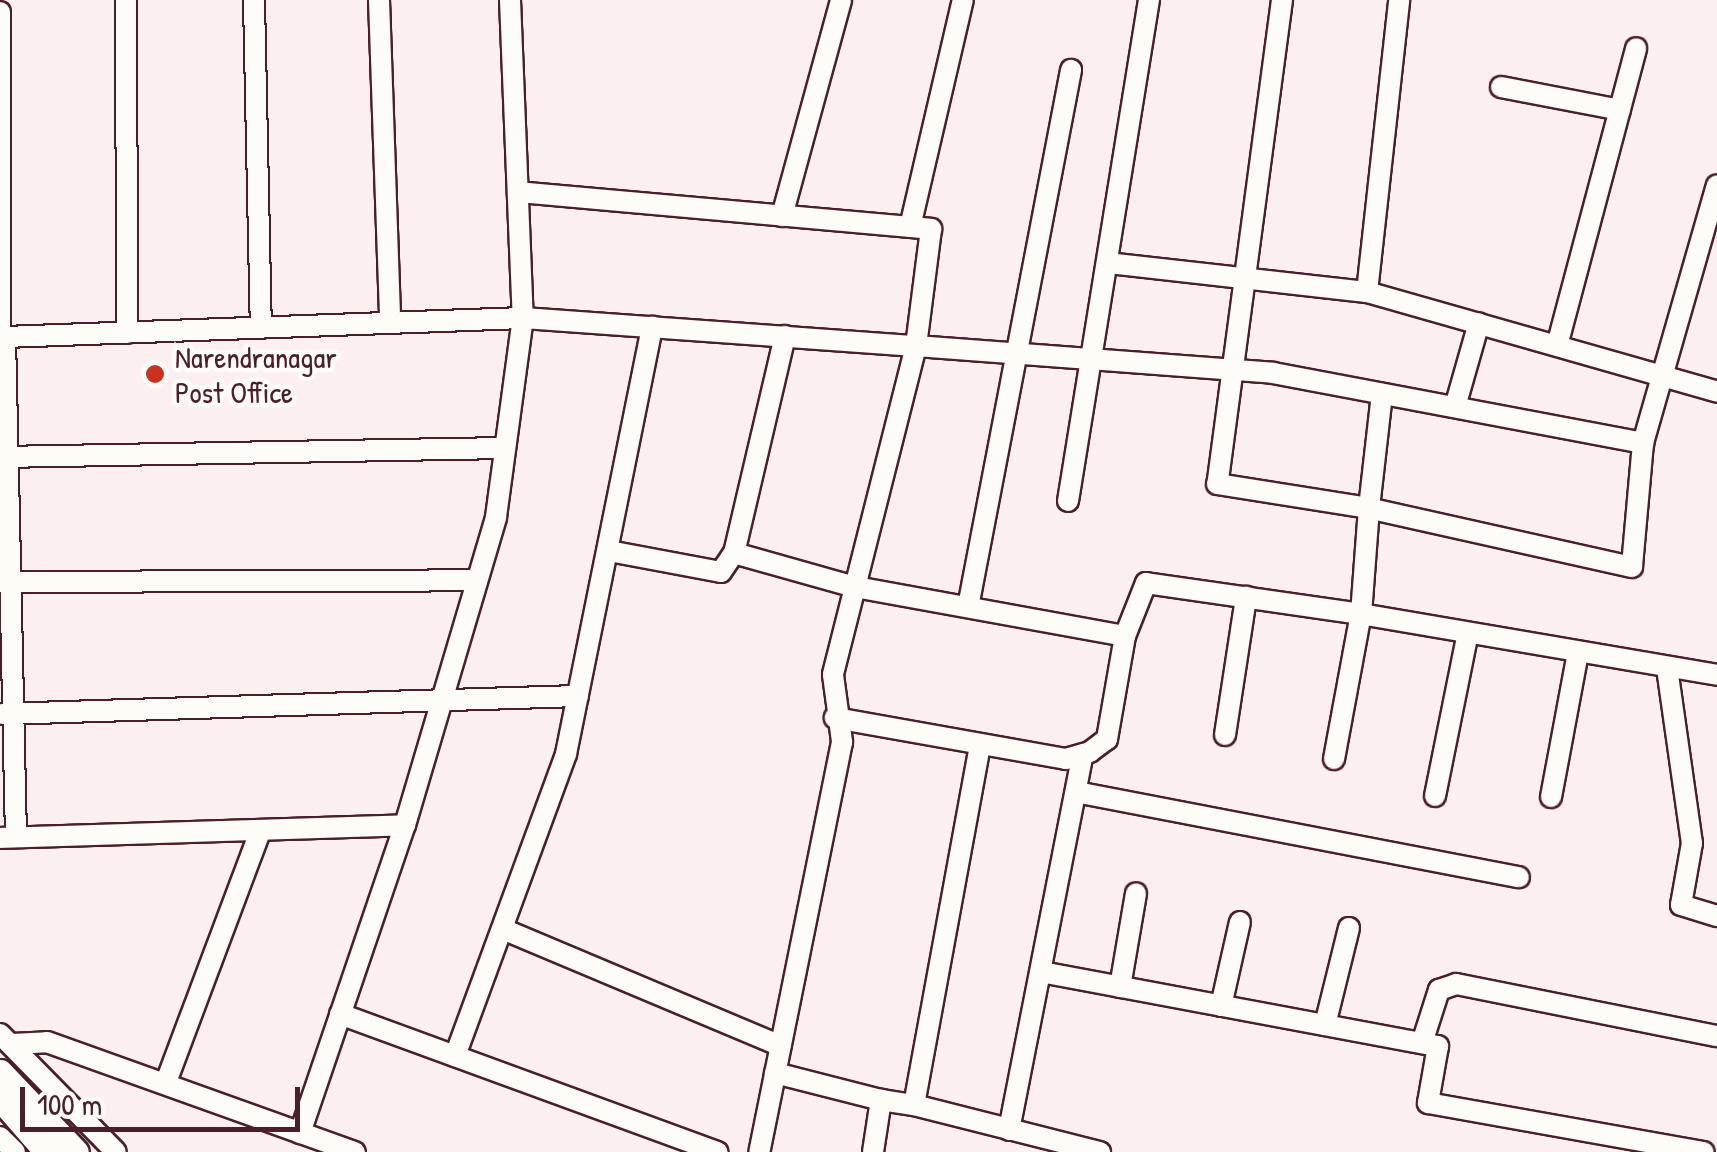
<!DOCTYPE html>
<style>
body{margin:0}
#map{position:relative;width:1717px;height:1152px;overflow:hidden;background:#fcefef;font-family:"Patrick Hand",sans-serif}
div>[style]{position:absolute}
.roads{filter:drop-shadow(2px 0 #4a1f2b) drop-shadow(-2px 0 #4a1f2b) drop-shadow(0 2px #4a1f2b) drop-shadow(0 -2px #4a1f2b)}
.minor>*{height:20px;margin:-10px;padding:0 10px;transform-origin:10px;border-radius:10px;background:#fdfcf7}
.major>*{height:25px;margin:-12.5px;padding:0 12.5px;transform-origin:12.5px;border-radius:12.5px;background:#fdfcf7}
.dots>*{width:28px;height:28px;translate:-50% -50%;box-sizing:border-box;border:5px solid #fdfcf7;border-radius:50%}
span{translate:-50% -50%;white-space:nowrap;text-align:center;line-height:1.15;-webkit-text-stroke:9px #fdfcf7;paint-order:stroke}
.poi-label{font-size:30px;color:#4a1f2b}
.left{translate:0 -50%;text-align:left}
.scale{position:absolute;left:20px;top:1087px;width:280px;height:45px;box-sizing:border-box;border:5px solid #4a1f2b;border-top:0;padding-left:12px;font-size:30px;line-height:35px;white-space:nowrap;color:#4a1f2b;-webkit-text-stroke:8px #fdfcf7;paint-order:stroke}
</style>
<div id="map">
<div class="roads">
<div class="minor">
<div style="left:126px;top:0;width:333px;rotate:89.8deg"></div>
<div style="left:254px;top:0;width:328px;rotate:88.8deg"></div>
<div style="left:379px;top:0;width:323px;rotate:88deg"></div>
<div style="left:510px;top:0;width:318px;rotate:87.7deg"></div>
<div style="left:523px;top:318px;width:394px;rotate:4.1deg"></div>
<div style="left:916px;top:346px;width:339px;rotate:104.2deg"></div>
<div style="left:833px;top:675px;width:68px;rotate:82.3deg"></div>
<div style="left:842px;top:742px;width:418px;rotate:101.4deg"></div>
<div style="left:1282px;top:0;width:488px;rotate:97.6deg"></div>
<div style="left:1217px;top:484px;width:154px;rotate:9deg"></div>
<div style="left:1369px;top:508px;width:115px;rotate:-83.5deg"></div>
<div style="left:0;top:12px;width:325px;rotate:90deg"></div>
<div style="left:1501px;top:87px;width:121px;rotate:10.9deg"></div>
<div style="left:518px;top:192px;width:415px;rotate:5.1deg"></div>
<div style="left:931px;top:229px;width:118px;rotate:97.3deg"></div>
<div style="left:916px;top:346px;width:358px;rotate:4.3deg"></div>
<div style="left:1273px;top:373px;width:377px;rotate:10.7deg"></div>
<div style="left:1643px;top:443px;width:124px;rotate:95.1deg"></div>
<div style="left:1632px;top:567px;width:270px;rotate:-167.4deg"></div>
<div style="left:1369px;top:508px;width:106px;rotate:94.3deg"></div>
<div style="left:1361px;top:614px;width:217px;rotate:-171.8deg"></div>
<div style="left:1146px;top:583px;width:57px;rotate:111.6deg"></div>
<div style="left:1125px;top:636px;width:105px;rotate:99.9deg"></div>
<div style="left:1107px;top:739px;width:21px;rotate:143deg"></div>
<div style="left:1090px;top:752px;width:25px;rotate:164deg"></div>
<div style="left:1066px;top:759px;width:235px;rotate:-169.9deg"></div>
<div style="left:782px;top:216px;width:224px;rotate:-74.7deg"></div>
<div style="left:910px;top:227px;width:233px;rotate:-76.9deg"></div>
<div style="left:1108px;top:263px;width:261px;rotate:6.4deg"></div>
<div style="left:1367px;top:292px;width:364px;rotate:15.9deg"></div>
<div style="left:1367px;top:292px;width:294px;rotate:-83.7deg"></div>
<div style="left:785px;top:336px;width:223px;rotate:103.2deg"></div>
<div style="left:734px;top:553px;width:126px;rotate:15.7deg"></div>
<div style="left:855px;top:587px;width:274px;rotate:10.3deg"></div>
<div style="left:1558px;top:342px;width:304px;rotate:-75.1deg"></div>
<div style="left:1455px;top:407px;width:87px;rotate:-74.1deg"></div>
<div style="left:1643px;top:443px;width:268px;rotate:-74deg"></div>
<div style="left:0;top:457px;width:505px;rotate:-1.02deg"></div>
<div style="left:1068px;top:501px;width:508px;rotate:-80.82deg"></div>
<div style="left:609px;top:551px;width:114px;rotate:10.6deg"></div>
<div style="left:721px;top:572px;width:23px;rotate:-56deg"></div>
<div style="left:0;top:582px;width:477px;rotate:-0.2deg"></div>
<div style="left:968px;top:607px;width:547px;rotate:-79.14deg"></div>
<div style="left:1667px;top:668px;width:177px;rotate:81.9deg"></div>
<div style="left:1692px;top:843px;width:63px;rotate:100.1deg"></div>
<div style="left:1681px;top:905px;width:38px;rotate:17deg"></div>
<div style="left:2px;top:714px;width:576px;rotate:-1.79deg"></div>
<div style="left:1225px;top:735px;width:140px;rotate:-81.3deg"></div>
<div style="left:1334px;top:759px;width:147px;rotate:-79.5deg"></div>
<div style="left:1361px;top:614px;width:361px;rotate:9.7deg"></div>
<div style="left:1076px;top:792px;width:451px;rotate:10.9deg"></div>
<div style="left:1435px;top:796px;width:166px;rotate:-78.6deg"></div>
<div style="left:1551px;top:797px;width:147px;rotate:-79.4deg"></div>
<div style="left:0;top:838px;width:405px;rotate:-1.8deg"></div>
<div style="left:405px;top:825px;width:321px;rotate:-73.5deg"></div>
<div style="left:496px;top:517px;width:201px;rotate:-82.3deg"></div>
<div style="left:523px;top:318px;width:518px;rotate:177.9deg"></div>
<div style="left:5px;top:337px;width:500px;rotate:88.74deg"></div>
<div style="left:505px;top:930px;width:299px;rotate:22.8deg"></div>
<div style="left:1041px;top:972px;width:404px;rotate:10.6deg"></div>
<div style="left:1438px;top:1046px;width:58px;rotate:100deg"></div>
<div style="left:1428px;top:1103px;width:280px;rotate:10.1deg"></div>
<div style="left:1120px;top:987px;width:95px;rotate:-80.3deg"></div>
<div style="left:1221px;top:1006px;width:86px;rotate:-77.3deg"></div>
<div style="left:340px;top:1014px;width:402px;rotate:20.1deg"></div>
<div style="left:1325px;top:1025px;width:100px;rotate:-76.1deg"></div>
<div style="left:0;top:1034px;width:165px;rotate:45.5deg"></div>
<div style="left:1422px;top:1043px;width:56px;rotate:-72.2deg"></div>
<div style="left:1439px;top:990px;width:18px;rotate:-19deg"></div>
<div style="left:1456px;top:984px;width:266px;rotate:11.3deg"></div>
<div style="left:12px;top:1044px;width:35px;rotate:-3deg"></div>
<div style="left:47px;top:1042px;width:327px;rotate:19.7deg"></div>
<div style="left:455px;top:1056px;width:322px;rotate:-69.8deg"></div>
<div style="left:566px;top:754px;width:436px;rotate:-78.6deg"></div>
<div style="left:775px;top:1073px;width:109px;rotate:14.3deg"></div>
<div style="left:166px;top:1082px;width:265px;rotate:-69.4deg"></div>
<div style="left:914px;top:1105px;width:192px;rotate:14.2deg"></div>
<div style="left:1009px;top:1130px;width:383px;rotate:-78.9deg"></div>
<div style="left:300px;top:1133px;width:325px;rotate:-71.2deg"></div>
<div style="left:0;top:1137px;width:21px;rotate:45deg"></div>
<div style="left:873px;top:1152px;width:53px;rotate:-81.3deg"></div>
<div style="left:881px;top:1100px;width:33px;rotate:9deg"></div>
<div style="left:914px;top:1105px;width:367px;rotate:-79.6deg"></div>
</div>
<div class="major">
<div style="left:0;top:1072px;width:110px;rotate:46.5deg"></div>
<div style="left:0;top:1098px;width:72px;rotate:49deg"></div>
</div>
</div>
<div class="dots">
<div style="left:155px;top:374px;background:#c8321e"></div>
</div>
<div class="poi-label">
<span class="left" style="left:175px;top:374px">Narendranagar<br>Post Office</span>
</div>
<div class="scale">100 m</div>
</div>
